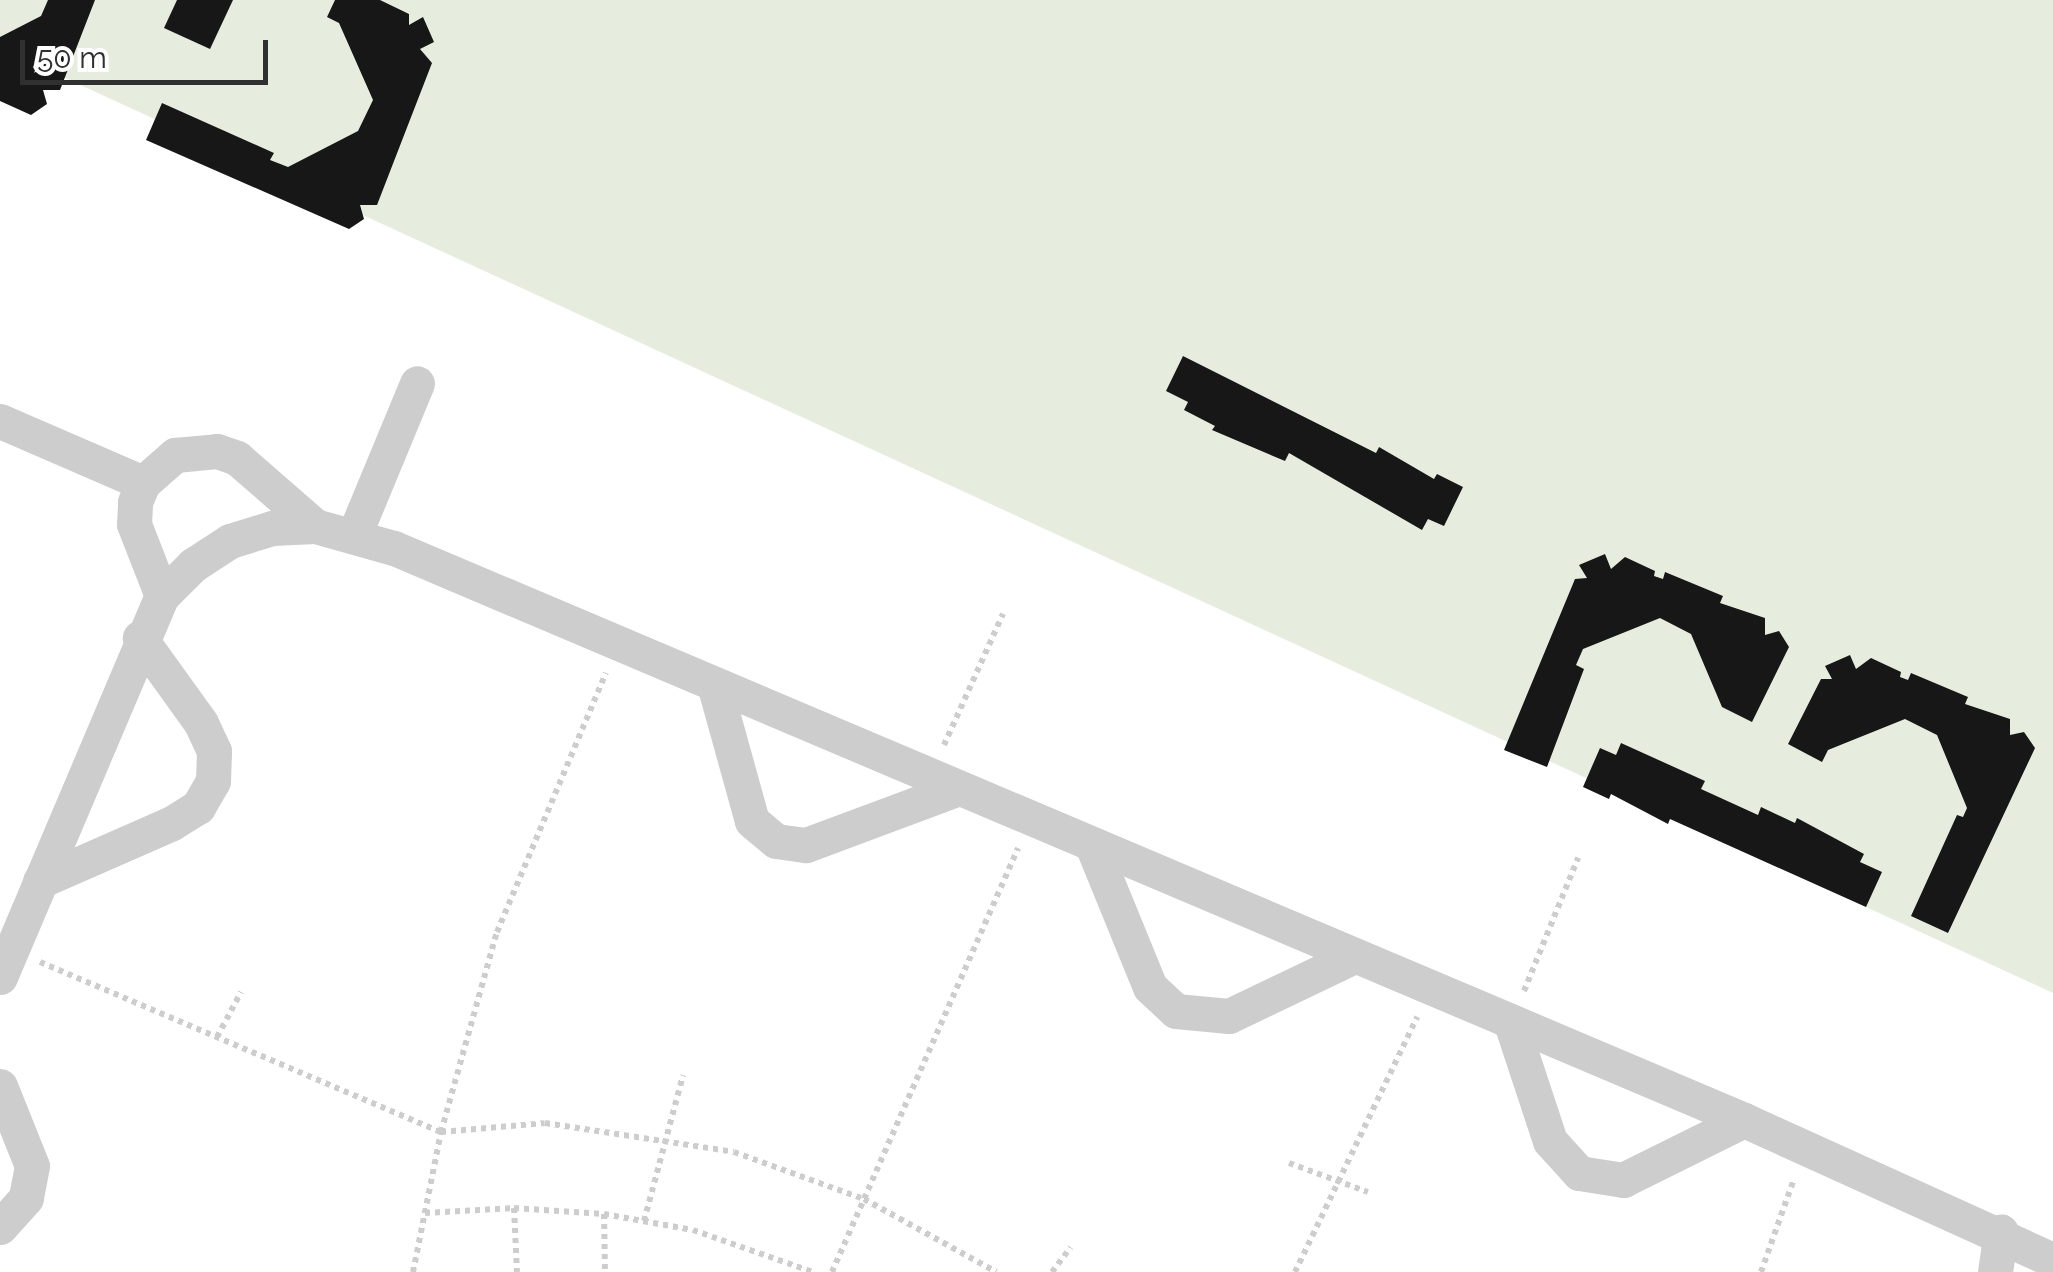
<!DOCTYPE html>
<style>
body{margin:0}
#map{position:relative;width:2053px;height:1272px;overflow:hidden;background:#fff;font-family:Raleway,sans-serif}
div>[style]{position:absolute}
.green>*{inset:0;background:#e6edde}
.building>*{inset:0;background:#171717}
.path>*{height:6px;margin-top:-3px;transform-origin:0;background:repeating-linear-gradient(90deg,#cdcdcd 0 5px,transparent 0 10px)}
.minor>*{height:35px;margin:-17.5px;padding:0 17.5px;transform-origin:17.5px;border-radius:17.5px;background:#cdcdcd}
span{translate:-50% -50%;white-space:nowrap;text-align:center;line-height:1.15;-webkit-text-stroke:10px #fff;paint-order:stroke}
.scale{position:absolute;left:20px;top:40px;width:248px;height:45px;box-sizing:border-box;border:5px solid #303030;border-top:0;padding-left:12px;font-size:30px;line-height:35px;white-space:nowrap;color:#303030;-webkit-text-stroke:8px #fff;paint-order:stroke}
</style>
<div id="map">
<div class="green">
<div style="clip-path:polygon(0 0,2053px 0,2053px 993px,0 48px)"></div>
</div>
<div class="building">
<div style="clip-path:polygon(48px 0,95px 0,60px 90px,43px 90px,47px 104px,31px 115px,0 101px,0 37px,41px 16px)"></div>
<div style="clip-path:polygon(177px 0,233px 0,210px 49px,164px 28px)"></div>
<div style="clip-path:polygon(335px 0,380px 0,409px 14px,409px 25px,423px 17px,434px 42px,420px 49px,432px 63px,377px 205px,360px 205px,364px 219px,349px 229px,146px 140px,162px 103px,274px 153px,270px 160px,288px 167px,358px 131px,373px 100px,339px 23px,327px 17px)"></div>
<div style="clip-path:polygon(1183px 356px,1376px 453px,1379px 447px,1434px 479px,1437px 474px,1463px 487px,1444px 526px,1428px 519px,1422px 530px,1289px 453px,1285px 461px,1212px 430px,1215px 426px,1184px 410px,1188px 402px,1166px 391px)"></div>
<div style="clip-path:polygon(1605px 554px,1611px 569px,1625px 557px,1655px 571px,1654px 576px,1663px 579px,1665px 572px,1723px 596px,1720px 603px,1765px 618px,1765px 635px,1779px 631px,1789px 647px,1752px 722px,1722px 707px,1691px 634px,1660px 618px,1583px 649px,1576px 665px,1584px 669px,1547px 767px,1504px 750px,1575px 579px,1587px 578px,1579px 565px)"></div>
<div style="clip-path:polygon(1850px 655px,1856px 669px,1871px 658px,1901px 672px,1900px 677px,1908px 680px,1911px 673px,1968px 697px,1965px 704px,2010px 719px,2010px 735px,2024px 732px,2035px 748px,1948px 933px,1911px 916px,1957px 815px,1963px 817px,1967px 808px,1937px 735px,1905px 719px,1828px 750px,1822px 762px,1788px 744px,1821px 679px,1832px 679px,1825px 666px)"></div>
<div style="clip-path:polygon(1621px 743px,1705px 781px,1701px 789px,1758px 815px,1761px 807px,1795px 823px,1797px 818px,1864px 854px,1860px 862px,1882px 872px,1866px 907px,1670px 819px,1668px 824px,1611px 794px,1609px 799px,1583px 787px,1600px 748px,1616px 755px)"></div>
</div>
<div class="path">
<div style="left:944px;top:745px;width:144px;rotate:-65.8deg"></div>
<div style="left:40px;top:962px;width:436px;rotate:23deg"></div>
<div style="left:441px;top:1132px;width:104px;rotate:-4.9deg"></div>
<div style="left:545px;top:1123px;width:191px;rotate:8.7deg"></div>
<div style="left:734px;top:1152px;width:138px;rotate:19.9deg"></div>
<div style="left:864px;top:1199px;width:151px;rotate:28.9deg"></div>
<div style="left:1524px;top:991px;width:144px;rotate:-67.9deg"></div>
<div style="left:217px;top:1037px;width:51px;rotate:-61.9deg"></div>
<div style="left:1289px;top:1163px;width:84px;rotate:20.2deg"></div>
<div style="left:514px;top:1208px;width:64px;rotate:87.3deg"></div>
<div style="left:425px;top:1213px;width:89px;rotate:-3.2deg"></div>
<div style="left:514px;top:1208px;width:90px;rotate:3.8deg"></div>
<div style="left:604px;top:1214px;width:90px;rotate:10.2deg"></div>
<div style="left:693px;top:1230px;width:127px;rotate:19.3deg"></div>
<div style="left:604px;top:1214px;width:58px;rotate:89deg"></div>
<div style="left:644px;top:1221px;width:151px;rotate:-75deg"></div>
<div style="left:413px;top:1272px;width:143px;rotate:-78.7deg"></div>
<div style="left:441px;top:1132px;width:208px;rotate:-74.4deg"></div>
<div style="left:497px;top:932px;width:281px;rotate:-67.2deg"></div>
<div style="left:832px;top:1272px;width:463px;rotate:-66.3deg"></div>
<div style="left:1052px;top:1272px;width:31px;rotate:-53deg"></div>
<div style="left:1295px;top:1272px;width:283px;rotate:-64.4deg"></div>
<div style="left:1761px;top:1272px;width:99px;rotate:-70.5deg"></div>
</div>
<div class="minor">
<div style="left:0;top:421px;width:156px;rotate:23.4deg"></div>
<div style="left:355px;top:533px;width:162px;rotate:-67.5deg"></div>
<div style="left:162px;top:596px;width:77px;rotate:-111.3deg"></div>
<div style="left:134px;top:524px;width:22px;rotate:-87deg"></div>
<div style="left:135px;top:502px;width:21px;rotate:-67deg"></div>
<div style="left:143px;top:483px;width:43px;rotate:-41.2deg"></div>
<div style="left:175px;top:455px;width:42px;rotate:-5.4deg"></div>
<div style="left:217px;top:451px;width:21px;rotate:19deg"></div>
<div style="left:237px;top:458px;width:103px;rotate:41.1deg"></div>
<div style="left:714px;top:684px;width:142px;rotate:74.5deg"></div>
<div style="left:752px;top:821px;width:31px;rotate:40deg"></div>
<div style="left:776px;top:841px;width:30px;rotate:8deg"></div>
<div style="left:806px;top:845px;width:158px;rotate:-20.4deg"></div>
<div style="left:1092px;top:845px;width:153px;rotate:67.8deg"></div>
<div style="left:1150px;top:987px;width:35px;rotate:43deg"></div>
<div style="left:1176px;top:1011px;width:53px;rotate:5.4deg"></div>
<div style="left:1229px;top:1016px;width:139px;rotate:-25.6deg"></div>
<div style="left:40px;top:881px;width:144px;rotate:-23.7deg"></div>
<div style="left:172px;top:823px;width:31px;rotate:-32deg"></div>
<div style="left:198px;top:807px;width:30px;rotate:-60deg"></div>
<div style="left:213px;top:781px;width:30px;rotate:-88deg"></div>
<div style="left:214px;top:751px;width:31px;rotate:-115deg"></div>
<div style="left:201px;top:723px;width:105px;rotate:-125.7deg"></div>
<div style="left:0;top:977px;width:414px;rotate:-67deg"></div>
<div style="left:162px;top:596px;width:44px;rotate:-45deg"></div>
<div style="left:193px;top:565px;width:44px;rotate:-33deg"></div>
<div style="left:230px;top:541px;width:44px;rotate:-17.2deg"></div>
<div style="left:272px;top:528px;width:43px;rotate:-2.7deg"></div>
<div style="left:315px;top:526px;width:82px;rotate:15.6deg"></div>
<div style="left:394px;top:548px;width:1466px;rotate:22.96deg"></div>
<div style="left:1744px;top:1120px;width:339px;rotate:24.4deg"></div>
<div style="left:1511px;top:1023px;width:124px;rotate:71.7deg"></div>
<div style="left:1550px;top:1141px;width:43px;rotate:47.8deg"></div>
<div style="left:1579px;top:1173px;width:45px;rotate:9deg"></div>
<div style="left:1623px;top:1180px;width:135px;rotate:-26.4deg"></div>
<div style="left:0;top:1086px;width:86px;rotate:68.2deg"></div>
<div style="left:32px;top:1166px;width:33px;rotate:101deg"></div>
<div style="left:26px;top:1198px;width:39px;rotate:132deg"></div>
<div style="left:1995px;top:1272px;width:41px;rotate:-81.7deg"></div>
</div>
<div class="scale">50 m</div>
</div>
